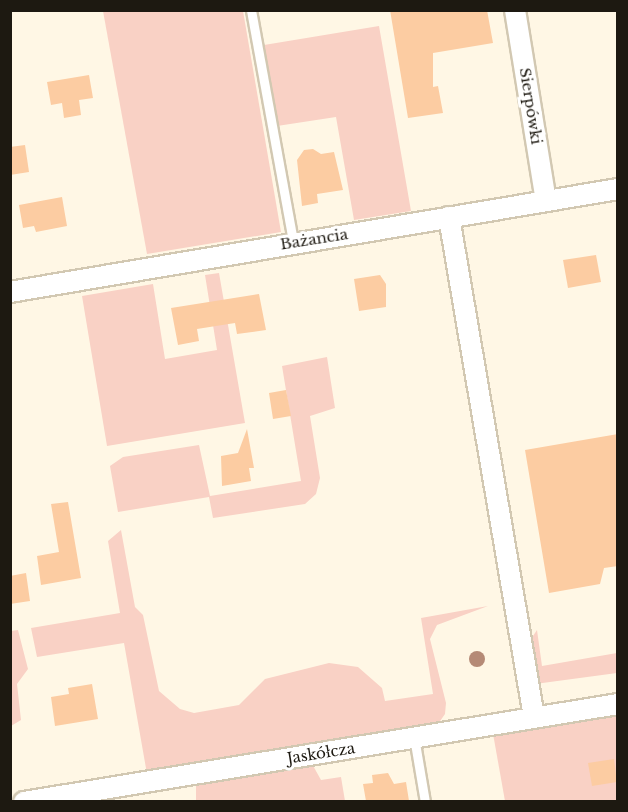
<!DOCTYPE html>
<meta charset="utf-8">
<style>
body{margin:0}
#map{position:relative;width:628px;height:812px;overflow:hidden;background:#fff7e5;font-family:"Libre Baskerville",serif}
div>[style]{position:absolute}
.green>*{inset:0;background:#f9d1c5}
.building>*{inset:0;background:#fccca2}
.roads{filter:drop-shadow(2px 0 #d2c8b2) drop-shadow(-2px 0 #d2c8b2) drop-shadow(0 2px #d2c8b2) drop-shadow(0 -2px #d2c8b2)}
.service>*{height:9px;margin:-4.5px;padding:0 4.5px;transform-origin:4.5px;border-radius:4.5px;background:#fff}
.minor>*{height:20px;margin:-10px;padding:0 10px;transform-origin:10px;border-radius:10px;background:#fff}
.trees>*{width:16px;height:16px;margin:-8px;border-radius:50%;background:#b58a76}
span{translate:-50% -50%;white-space:nowrap;text-align:center;line-height:1.15;-webkit-text-stroke:6px #fff;paint-order:stroke}
.street-label{font-size:15px;color:#1d1911}
.frame{position:absolute;inset:0;border:12px solid #1d1911;pointer-events:none}
</style>
<div id="map">
<div class="green">
<div style="clip-path:polygon(103px 11px,243px 11px,281px 232px,147px 254px)"></div>
<div style="clip-path:polygon(379px 26px,411px 211px,354px 220px,336px 117px,277px 126px,264px 45px)"></div>
<div style="clip-path:polygon(219px 273px,245px 423px,107px 446px,82px 296px,153px 284px,165px 359px,217px 350px,205px 275px)"></div>
<div style="clip-path:polygon(327px 357px,335px 408px,310px 416px,320px 478px,316px 494px,305px 504px,213px 518px,209px 497px,118px 512px,110px 466px,123px 457px,199px 445px,210px 496px,301px 481px,282px 366px)"></div>
<div style="clip-path:polygon(121px 530px,135px 607px,143px 615px,159px 691px,180px 709px,194px 713px,239px 705px,265px 679px,329px 663px,358px 667px,382px 688px,385px 701px,433px 694px,421px 618px,488px 606px,437px 625px,430px 639px,446px 703px,445px 714px,438px 724px,147px 774px,124px 643px,37px 657px,31px 628px,120px 613px,108px 541px)"></div>
<div style="clip-path:polygon(18px 630px,28px 669px,17px 684px,21px 720px,11px 726px,11px 631px)"></div>
<div style="clip-path:polygon(537px 630px,542px 666px,617px 653px,617px 673px,535px 684px,529px 642px)"></div>
<div style="clip-path:polygon(617px 709px,617px 801px,505px 801px,492px 728px)"></div>
<div style="clip-path:polygon(311px 762px,321px 780px,341px 777px,345px 801px,196px 801px,196px 779px)"></div>
</div>
<div class="building">
<div style="clip-path:polygon(390px 10px,487px 10px,493px 43px,433px 53px,433px 87px,438px 86px,443px 113px,408px 118px)"></div>
<div style="clip-path:polygon(89px 75px,93px 98px,79px 100px,81px 115px,64px 118px,62px 103px,51px 105px,47px 82px)"></div>
<div style="clip-path:polygon(25px 145px,29px 172px,10px 175px,10px 147px)"></div>
<div style="clip-path:polygon(313px 149px,321px 154px,334px 152px,343px 190px,317px 194px,318px 203px,302px 206px,297px 160px,304px 150px)"></div>
<div style="clip-path:polygon(62px 197px,67px 226px,36px 232px,34px 226px,23px 228px,19px 205px)"></div>
<div style="clip-path:polygon(596px 255px,601px 282px,568px 288px,563px 260px)"></div>
<div style="clip-path:polygon(380px 275px,386px 284px,386px 307px,359px 311px,354px 279px)"></div>
<div style="clip-path:polygon(259px 294px,266px 330px,237px 334px,235px 323px,197px 329px,199px 341px,178px 345px,171px 308px)"></div>
<div style="clip-path:polygon(286px 390px,291px 416px,273px 419px,269px 393px)"></div>
<div style="clip-path:polygon(247px 429px,254px 468px,249px 468px,251px 481px,222px 486px,221px 456px,238px 453px)"></div>
<div style="clip-path:polygon(618px 434px,618px 566px,604px 568px,600px 584px,549px 593px,525px 450px)"></div>
<div style="clip-path:polygon(68px 502px,81px 578px,41px 585px,37px 556px,59px 552px,51px 504px)"></div>
<div style="clip-path:polygon(26px 573px,30px 601px,10px 604px,10px 576px)"></div>
<div style="clip-path:polygon(92px 684px,98px 719px,55px 726px,51px 697px,69px 694px,68px 688px)"></div>
<div style="clip-path:polygon(614px 759px,617px 782px,592px 786px,588px 763px)"></div>
<div style="clip-path:polygon(388px 773px,394px 784px,406px 782px,409px 801px,366px 801px,363px 784px,373px 783px,372px 775px)"></div>
</div>
<div class="roads">
<div class="service">
<div style="left:251px;top:10px;width:236px;rotate:79.7deg"></div>
<div style="left:414px;top:737px;width:66px;rotate:80.4deg"></div>
</div>
<div class="minor">
<div style="left:515px;top:10px;width:193px;rotate:80.8deg"></div>
<div style="left:449px;top:217px;width:507px;rotate:80.35deg"></div>
<div style="left:10px;top:292px;width:617px;rotate:-9.62deg"></div>
<div style="left:24px;top:802px;width:602px;rotate:-9.37deg"></div>
</div>
</div>
<div class="trees">
<div style="left:477px;top:659px"></div>
</div>
<div class="street-label">
<span style="left:531px;top:106px;rotate:81deg">Sierpówki</span>
<span style="left:314px;top:239px;rotate:-9deg">Bażancia</span>
<span style="left:321px;top:753px;rotate:-9deg">Jaskółcza</span>
</div>
<div class="frame"></div>
</div>
